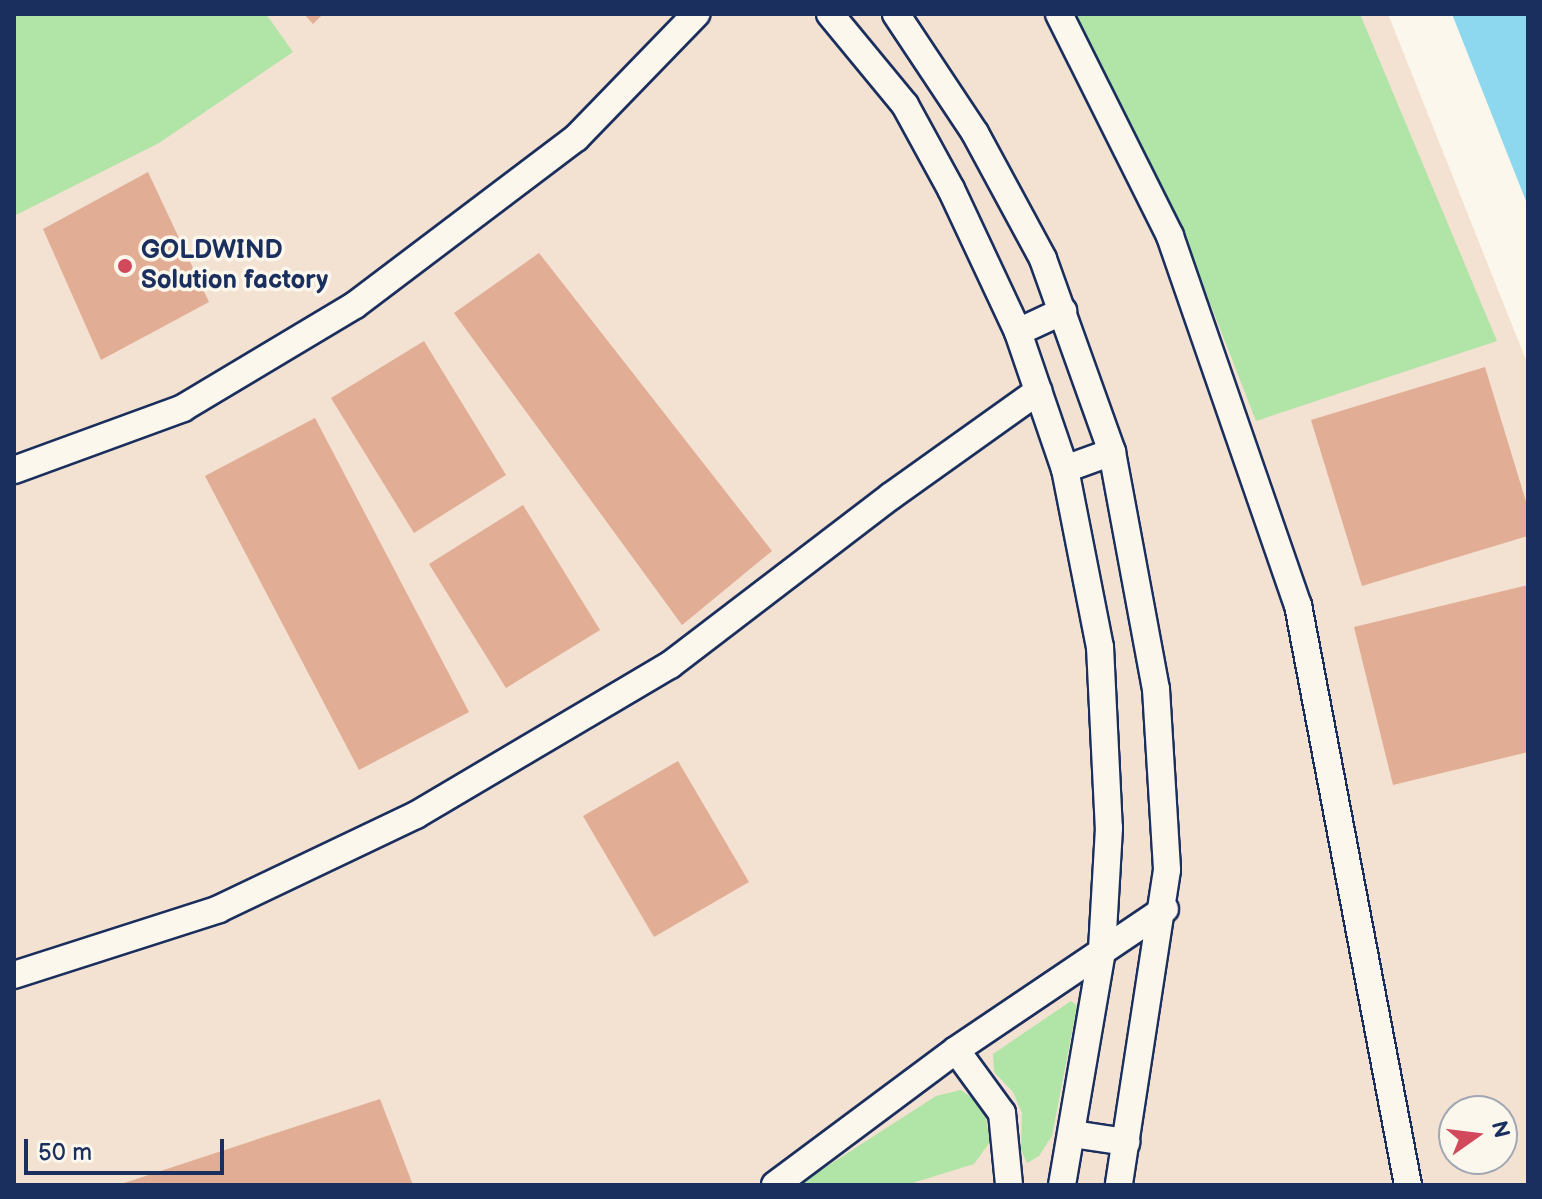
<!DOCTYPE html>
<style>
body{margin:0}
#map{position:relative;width:1542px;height:1199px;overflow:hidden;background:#fbf7ec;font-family:"Balsamiq Sans",sans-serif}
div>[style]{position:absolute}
.built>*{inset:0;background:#f3e1d2}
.green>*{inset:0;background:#b0e5a7}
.water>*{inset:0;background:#8dd8ee}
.building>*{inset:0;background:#e1ad95}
.roads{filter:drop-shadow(2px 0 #1b2f5e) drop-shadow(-2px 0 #1b2f5e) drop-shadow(0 2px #1b2f5e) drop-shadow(0 -2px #1b2f5e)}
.minor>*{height:26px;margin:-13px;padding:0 13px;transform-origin:13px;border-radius:13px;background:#fbf7ec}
.dots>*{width:22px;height:22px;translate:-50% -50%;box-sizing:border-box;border:4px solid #fbf7ec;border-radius:50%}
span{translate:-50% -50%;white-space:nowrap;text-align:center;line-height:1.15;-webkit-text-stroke:7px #fbf7ec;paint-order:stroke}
.poi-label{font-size:26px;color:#1b2f5e;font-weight:700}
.left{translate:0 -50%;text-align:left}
.frame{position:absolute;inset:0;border:16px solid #1b2f5e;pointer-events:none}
.north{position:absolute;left:1438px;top:1095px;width:80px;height:80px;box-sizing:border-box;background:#fbf7ec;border:2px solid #a1a7b3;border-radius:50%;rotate:76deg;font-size:22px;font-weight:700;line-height:32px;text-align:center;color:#1b2f5e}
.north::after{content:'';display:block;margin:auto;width:28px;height:36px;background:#d1495b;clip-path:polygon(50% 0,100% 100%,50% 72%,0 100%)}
.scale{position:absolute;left:24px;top:1139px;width:200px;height:36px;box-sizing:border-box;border:4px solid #1b2f5e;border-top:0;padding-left:10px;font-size:24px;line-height:28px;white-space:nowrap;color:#1b2f5e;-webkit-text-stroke:6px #fbf7ec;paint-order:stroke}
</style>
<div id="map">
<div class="built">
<div style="clip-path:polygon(evenodd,14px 14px,1388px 14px,1528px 365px,1528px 1185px,14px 1185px,14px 14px,1454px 1111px,1502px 1111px,1502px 1159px,1454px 1159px,1454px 1111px)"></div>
</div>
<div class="green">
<div style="clip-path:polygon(14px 14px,266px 14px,293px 52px,159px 143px,14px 216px)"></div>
<div style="clip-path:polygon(1070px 14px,1360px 14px,1497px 341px,1256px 421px,1184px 236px)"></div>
<div style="clip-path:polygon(1071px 1001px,1077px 1006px,1052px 1136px,1039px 1156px,1027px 1163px,1021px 1150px,1022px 1113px,1013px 1092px,994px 1072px,993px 1054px)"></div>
<div style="clip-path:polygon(961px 1090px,984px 1107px,990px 1142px,974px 1164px,906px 1185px,798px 1185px,936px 1096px)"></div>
</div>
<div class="water">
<div style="clip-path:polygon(1452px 14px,1528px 14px,1528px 206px)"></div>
</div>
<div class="building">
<div style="clip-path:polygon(304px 14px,323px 14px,313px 24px)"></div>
<div style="clip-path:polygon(148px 172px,209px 302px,101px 360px,43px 229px)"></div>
<div style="clip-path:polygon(539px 253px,772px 551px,682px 625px,454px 313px)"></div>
<div style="clip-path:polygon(424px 341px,506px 475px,414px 533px,331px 398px)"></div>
<div style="clip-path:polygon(1485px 367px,1528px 508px,1528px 536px,1362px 586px,1311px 420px)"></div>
<div style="clip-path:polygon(315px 418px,469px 712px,359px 770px,205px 476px)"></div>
<div style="clip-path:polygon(523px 505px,600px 630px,506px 688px,429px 564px)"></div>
<div style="clip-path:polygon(1528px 585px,1528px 752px,1393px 785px,1354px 627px)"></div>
<div style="clip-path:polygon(678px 761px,749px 882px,654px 937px,583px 816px)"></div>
<div style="clip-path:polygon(380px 1099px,413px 1185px,121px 1185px,121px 1184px)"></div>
</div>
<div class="roads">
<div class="minor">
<div style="left:830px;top:14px;width:118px;rotate:50.5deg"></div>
<div style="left:905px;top:105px;width:96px;rotate:61.3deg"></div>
<div style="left:951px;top:189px;width:158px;rotate:64.9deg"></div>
<div style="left:1018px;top:332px;width:145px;rotate:71.1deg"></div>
<div style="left:1065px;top:469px;width:181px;rotate:78.9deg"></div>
<div style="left:1100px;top:647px;width:181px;rotate:87.2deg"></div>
<div style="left:1109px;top:828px;width:123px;rotate:93.3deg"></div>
<div style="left:1102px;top:951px;width:237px;rotate:99.7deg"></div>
<div style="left:896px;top:14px;width:143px;rotate:56.4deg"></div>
<div style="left:975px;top:133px;width:143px;rotate:61.6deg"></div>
<div style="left:1043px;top:259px;width:205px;rotate:70.3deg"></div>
<div style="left:1112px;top:452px;width:241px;rotate:79.5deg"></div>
<div style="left:1156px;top:689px;width:181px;rotate:86.5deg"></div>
<div style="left:1167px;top:870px;width:319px;rotate:98.7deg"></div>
<div style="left:1059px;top:14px;width:248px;rotate:63.4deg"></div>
<div style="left:1170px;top:236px;width:391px;rotate:70.9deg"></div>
<div style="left:1298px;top:605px;width:590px;rotate:79.26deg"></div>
<div style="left:1018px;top:332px;width:50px;rotate:-25deg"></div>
<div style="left:1065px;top:469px;width:50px;rotate:-19.9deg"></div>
<div style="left:14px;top:470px;width:180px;rotate:-20.1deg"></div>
<div style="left:183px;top:408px;width:200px;rotate:-30.9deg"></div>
<div style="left:355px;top:305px;width:277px;rotate:-37.1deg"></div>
<div style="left:576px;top:138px;width:173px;rotate:-45.9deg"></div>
<div style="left:14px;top:975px;width:215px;rotate:-17.8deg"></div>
<div style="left:219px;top:909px;width:218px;rotate:-25.5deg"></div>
<div style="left:416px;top:815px;width:295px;rotate:-30.6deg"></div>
<div style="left:670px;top:665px;width:278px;rotate:-37.4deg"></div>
<div style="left:891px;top:496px;width:181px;rotate:-35.5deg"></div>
<div style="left:956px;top:1050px;width:78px;rotate:53.9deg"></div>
<div style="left:1002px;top:1113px;width:72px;rotate:84.4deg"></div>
<div style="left:1073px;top:1134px;width:54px;rotate:8.6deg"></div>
<div style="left:775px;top:1185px;width:226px;rotate:-36.7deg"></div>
<div style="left:956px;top:1050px;width:252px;rotate:-34deg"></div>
</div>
</div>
<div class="dots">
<div style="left:125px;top:266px;background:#d1495b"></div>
</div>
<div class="poi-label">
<span class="left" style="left:141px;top:266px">GOLDWIND<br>Solution factory</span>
</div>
<div class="frame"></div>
<div class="north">N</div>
<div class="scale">50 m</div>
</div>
